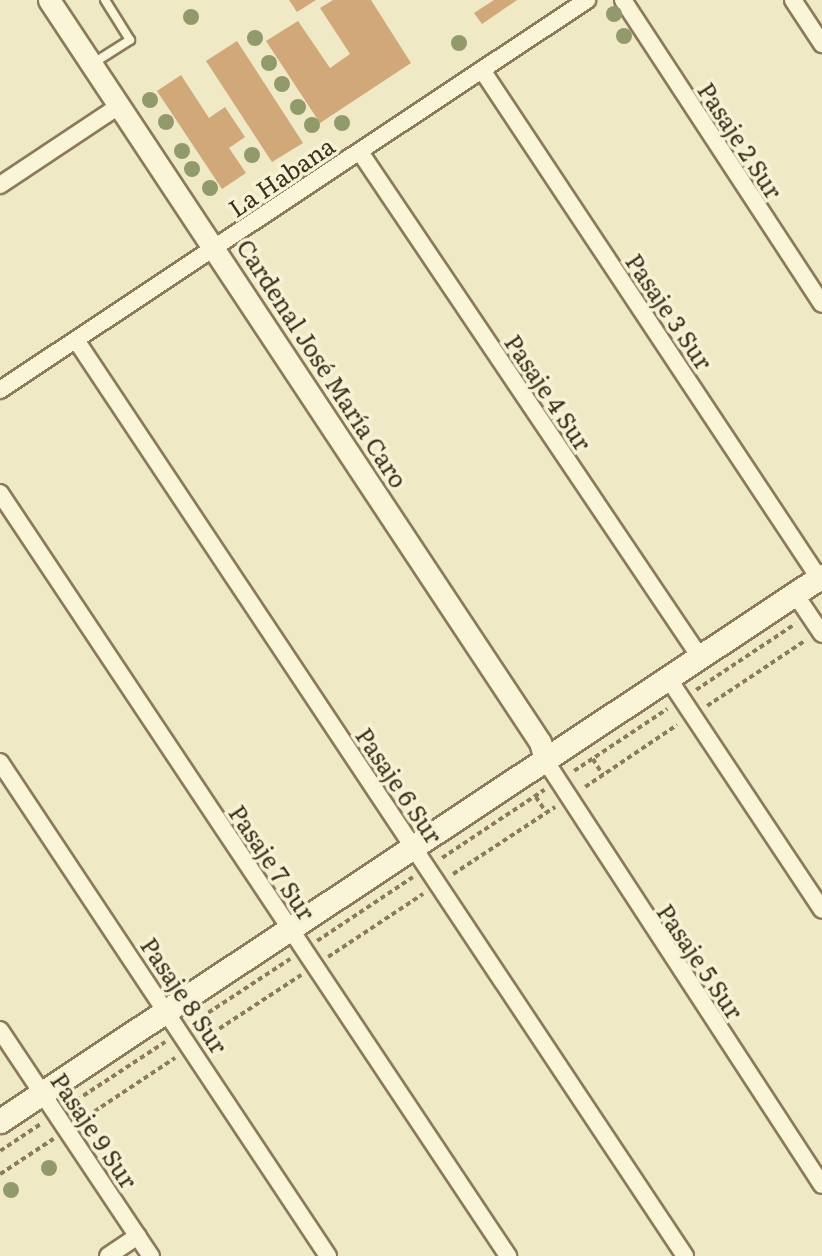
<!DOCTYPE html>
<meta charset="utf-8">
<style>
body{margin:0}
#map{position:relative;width:822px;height:1256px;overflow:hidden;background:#f0e9c5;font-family:Literata,serif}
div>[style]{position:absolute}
.building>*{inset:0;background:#d0a879}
.path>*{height:3.5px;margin-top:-1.75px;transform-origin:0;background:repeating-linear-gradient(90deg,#8c7b5a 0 5px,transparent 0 8.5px)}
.roads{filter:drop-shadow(2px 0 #8c7b5a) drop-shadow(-2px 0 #8c7b5a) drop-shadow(0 2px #8c7b5a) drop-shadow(0 -2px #8c7b5a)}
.service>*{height:8px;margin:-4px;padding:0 4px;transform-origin:4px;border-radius:4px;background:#faf5d9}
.minor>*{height:16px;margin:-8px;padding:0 8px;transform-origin:8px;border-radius:8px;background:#faf5d9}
.tertiary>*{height:21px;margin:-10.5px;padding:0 10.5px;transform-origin:10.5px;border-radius:10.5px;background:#faf5d9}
.secondary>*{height:23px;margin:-11.5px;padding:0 11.5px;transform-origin:11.5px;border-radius:11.5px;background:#faf5d9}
.trees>*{width:16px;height:16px;margin:-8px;border-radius:50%;background:#929a6c}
span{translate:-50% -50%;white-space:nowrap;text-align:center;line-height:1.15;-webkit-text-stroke:7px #f7f2d5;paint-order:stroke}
.street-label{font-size:24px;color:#3c301e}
</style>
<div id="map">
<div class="building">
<div style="clip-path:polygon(289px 0,316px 0,297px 12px)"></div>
<div style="clip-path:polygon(333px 0,371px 0,411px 63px,320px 123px,266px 41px,298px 21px,330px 68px,350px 54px,320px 8px)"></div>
<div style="clip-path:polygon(494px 0,517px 0,482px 24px,474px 13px)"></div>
<div style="clip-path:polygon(237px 41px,303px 143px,272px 162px,206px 61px)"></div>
<div style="clip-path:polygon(181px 75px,209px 118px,225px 107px,245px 137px,229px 148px,246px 173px,222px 189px,157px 91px)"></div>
</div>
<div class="path">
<div style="left:696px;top:690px;width:119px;rotate:-33.7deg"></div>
<div style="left:707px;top:706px;width:119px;rotate:-33.7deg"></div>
<div style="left:593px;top:759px;width:19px;rotate:58deg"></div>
<div style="left:574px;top:771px;width:112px;rotate:-33.7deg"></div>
<div style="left:585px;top:787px;width:111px;rotate:-34deg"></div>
<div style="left:536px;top:797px;width:18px;rotate:56deg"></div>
<div style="left:442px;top:858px;width:123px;rotate:-33.7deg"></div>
<div style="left:453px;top:874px;width:122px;rotate:-33.3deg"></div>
<div style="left:317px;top:941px;width:115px;rotate:-33.7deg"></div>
<div style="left:328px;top:957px;width:114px;rotate:-33.6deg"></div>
<div style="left:194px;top:1022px;width:115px;rotate:-33.3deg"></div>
<div style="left:205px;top:1038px;width:115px;rotate:-33.3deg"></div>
<div style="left:76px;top:1100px;width:20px;rotate:57deg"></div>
<div style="left:69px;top:1105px;width:115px;rotate:-33.3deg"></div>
<div style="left:80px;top:1121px;width:114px;rotate:-33.6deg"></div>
<div style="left:0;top:1151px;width:50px;rotate:-33.7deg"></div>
<div style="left:0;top:1174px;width:64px;rotate:-33.4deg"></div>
</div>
<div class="roads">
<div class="service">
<div style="left:92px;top:64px;width:45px;rotate:-32.3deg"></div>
<div style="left:130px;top:40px;width:47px;rotate:-122deg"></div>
</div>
<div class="minor">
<div style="left:623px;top:0;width:363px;rotate:56.8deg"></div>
<div style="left:793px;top:0;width:53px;rotate:56.6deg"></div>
<div style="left:482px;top:70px;width:610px;rotate:56.44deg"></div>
<div style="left:360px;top:152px;width:609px;rotate:56.05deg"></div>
<div style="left:0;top:185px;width:143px;rotate:-33.6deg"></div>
<div style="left:76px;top:340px;width:1100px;rotate:56.38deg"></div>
<div style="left:0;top:390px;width:705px;rotate:-33.6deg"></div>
<div style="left:0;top:493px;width:917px;rotate:56.34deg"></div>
<div style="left:795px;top:594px;width:48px;rotate:56deg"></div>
<div style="left:668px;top:678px;width:278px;rotate:56.4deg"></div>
<div style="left:545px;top:760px;width:507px;rotate:56.91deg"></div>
<div style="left:0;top:762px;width:593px;rotate:56.42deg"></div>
<div style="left:0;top:1030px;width:272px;rotate:56.3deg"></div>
<div style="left:108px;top:1256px;width:36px;rotate:-34deg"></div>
</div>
<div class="tertiary">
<div style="left:49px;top:0;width:890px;rotate:56.51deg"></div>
<div style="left:540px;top:742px;width:19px;rotate:74deg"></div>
</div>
<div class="secondary">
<div style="left:0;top:1121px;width:986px;rotate:-33.55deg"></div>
</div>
</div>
<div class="trees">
<div style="left:614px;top:14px"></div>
<div style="left:191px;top:17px"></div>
<div style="left:624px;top:36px"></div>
<div style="left:255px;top:38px"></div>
<div style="left:459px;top:43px"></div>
<div style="left:269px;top:63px"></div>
<div style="left:282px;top:84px"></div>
<div style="left:150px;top:100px"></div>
<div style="left:298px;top:107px"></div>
<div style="left:166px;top:122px"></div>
<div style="left:342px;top:123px"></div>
<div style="left:312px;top:125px"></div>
<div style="left:182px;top:151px"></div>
<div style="left:252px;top:155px"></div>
<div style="left:192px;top:169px"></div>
<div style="left:210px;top:188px"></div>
<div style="left:49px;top:1168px"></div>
<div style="left:11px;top:1190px"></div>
</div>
<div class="street-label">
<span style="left:741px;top:140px;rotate:57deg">Pasaje 2 Sur</span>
<span style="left:281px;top:176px;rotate:-34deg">La Habana</span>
<span style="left:670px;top:311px;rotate:56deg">Pasaje 3 Sur</span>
<span style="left:323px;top:363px;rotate:57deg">Cardenal José María Caro</span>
<span style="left:549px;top:392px;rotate:56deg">Pasaje 4 Sur</span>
<span style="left:400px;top:785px;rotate:56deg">Pasaje 6 Sur</span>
<span style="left:273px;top:862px;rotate:56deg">Pasaje 7 Sur</span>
<span style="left:701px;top:961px;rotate:56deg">Pasaje 5 Sur</span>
<span style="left:185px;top:995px;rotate:56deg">Pasaje 8 Sur</span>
<span style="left:95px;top:1130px;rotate:56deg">Pasaje 9 Sur</span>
</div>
</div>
